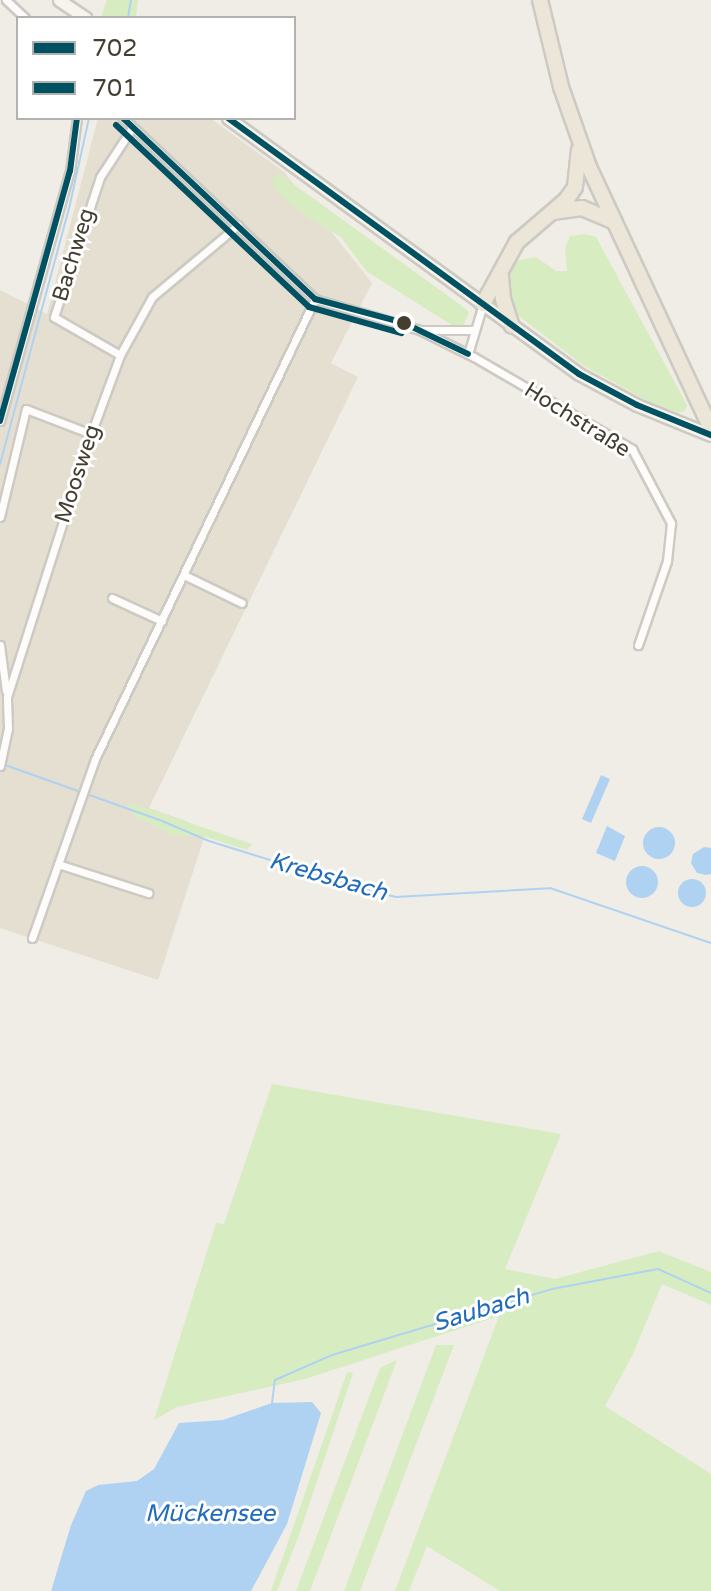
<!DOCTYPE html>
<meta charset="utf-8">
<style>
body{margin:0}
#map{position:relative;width:711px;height:1591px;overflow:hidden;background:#efede5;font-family:"Varela Round",sans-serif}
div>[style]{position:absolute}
.residential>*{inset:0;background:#e4dfd1}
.green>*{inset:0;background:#d8ecc1}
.water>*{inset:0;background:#b0d2f2}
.round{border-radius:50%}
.stream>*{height:2px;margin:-1px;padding:0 1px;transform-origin:1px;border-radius:1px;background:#b0d2f2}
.roads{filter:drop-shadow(2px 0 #cccac3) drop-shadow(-2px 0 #cccac3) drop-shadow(0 2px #cccac3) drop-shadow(0 -2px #cccac3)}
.street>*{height:7px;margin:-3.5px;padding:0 3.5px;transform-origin:3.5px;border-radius:3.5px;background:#fdfcfb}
.secondary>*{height:11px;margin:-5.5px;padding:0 5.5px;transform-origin:5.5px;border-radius:5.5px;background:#f6f4ec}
.highway>*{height:14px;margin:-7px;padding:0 7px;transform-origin:7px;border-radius:7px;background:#ebe6d7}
.bus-1>*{height:6px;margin:-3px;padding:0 3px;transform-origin:3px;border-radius:3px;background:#005262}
.bus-2>*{height:6px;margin:-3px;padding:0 3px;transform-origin:3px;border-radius:3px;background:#005262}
.dots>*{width:22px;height:22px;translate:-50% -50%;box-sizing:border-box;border:4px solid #fff;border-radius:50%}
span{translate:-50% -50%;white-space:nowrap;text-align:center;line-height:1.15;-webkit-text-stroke:6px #fff;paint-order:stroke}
.street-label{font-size:22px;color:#443e31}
.water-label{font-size:24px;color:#216cba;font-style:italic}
.legend{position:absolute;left:16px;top:16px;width:280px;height:104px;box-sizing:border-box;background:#fff;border:2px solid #b4b2ad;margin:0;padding:10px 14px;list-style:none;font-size:24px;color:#443e31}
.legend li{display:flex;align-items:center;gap:16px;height:40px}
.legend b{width:40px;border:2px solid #b4b2ad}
</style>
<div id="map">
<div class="residential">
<div style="clip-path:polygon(98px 118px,210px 118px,284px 172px,372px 283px,331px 363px,358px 377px,149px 808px,186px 821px,204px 838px,158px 980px,0 928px,0 290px,47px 314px)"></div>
</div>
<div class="green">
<div style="clip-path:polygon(107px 0,138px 0,136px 18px,101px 18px)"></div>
<div style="clip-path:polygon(278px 173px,462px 306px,469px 312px,463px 327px,455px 327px,366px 271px,341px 237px,304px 215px,274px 188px,273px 181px)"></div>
<div style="clip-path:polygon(584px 234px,596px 237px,687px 405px,685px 411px,678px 413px,648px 401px,584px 366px,519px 316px,507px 298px,507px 282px,515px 261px,536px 257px,556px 271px,567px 271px,565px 248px,570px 236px)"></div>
<div style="clip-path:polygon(128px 804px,134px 804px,252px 844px,247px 850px,206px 837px,173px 835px,133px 815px)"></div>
<div style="clip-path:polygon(272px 1084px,561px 1134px,505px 1269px,555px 1279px,659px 1251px,711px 1272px,711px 1305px,662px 1284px,633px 1354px,605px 1406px,711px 1474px,711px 1591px,500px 1591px,427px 1546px,409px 1591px,395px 1591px,499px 1316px,305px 1379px,177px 1407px,154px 1420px,216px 1223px,224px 1224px)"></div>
<div style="clip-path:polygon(436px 1345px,454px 1345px,360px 1591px,344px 1591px)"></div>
<div style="clip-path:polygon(397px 1360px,310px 1591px,296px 1591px,380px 1368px)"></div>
<div style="clip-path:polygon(347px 1372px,353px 1373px,299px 1535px,277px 1591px,271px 1591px)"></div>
</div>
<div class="water">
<div style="clip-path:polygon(601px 775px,610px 779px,591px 823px,582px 819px)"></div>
<div style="clip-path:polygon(607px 826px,625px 836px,615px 861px,596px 853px)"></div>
<div class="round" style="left:643px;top:827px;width:32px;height:32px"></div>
<div style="clip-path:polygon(704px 847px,711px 848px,711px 874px,706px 875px,697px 873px,691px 863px,693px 854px)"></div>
<div class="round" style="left:626px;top:866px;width:32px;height:32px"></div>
<div class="round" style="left:678px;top:879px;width:28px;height:28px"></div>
<div style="clip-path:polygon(312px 1402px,321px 1413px,287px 1524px,251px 1591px,51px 1591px,71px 1525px,86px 1491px,98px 1485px,137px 1481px,154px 1469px,179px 1423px,223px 1420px,272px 1403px)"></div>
</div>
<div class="stream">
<div style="left:128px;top:18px;width:18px;rotate:-81deg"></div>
<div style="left:0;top:464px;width:269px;rotate:-74.9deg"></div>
<div style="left:70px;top:204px;width:88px;rotate:-77.5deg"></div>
<div style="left:5px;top:765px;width:167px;rotate:19.6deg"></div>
<div style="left:162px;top:821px;width:51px;rotate:23.1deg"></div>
<div style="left:209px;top:841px;width:164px;rotate:17.3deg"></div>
<div style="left:366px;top:890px;width:31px;rotate:13deg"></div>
<div style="left:396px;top:897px;width:154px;rotate:-3.3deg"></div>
<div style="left:550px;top:888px;width:170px;rotate:18.9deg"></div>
<div style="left:272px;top:1403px;width:23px;rotate:-83deg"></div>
<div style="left:275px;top:1380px;width:62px;rotate:-23.7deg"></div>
<div style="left:332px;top:1355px;width:230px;rotate:-16.7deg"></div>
<div style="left:552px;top:1289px;width:108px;rotate:-10.7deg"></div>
<div style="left:658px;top:1269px;width:58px;rotate:24.4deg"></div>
</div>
<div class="roads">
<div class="street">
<div style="left:6px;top:0;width:26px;rotate:43deg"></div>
<div style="left:123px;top:118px;width:264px;rotate:43.3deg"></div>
<div style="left:315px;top:299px;width:109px;rotate:16.4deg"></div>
<div style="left:420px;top:330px;width:60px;rotate:26.6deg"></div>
<div style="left:474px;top:357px;width:183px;rotate:30.2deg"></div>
<div style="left:632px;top:449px;width:84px;rotate:62.2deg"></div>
<div style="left:671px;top:523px;width:38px;rotate:96deg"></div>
<div style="left:667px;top:561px;width:89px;rotate:109deg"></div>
<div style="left:422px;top:330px;width:51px"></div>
<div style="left:468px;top:354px;width:52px;rotate:-73.3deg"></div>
<div style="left:120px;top:355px;width:76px;rotate:-150.1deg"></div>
<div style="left:54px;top:317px;width:147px;rotate:-71.8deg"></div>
<div style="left:100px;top:177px;width:59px;rotate:-56.9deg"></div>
<div style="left:0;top:421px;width:260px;rotate:-74.4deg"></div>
<div style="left:70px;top:171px;width:53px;rotate:-82.5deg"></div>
<div style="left:0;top:517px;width:111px;rotate:-76.5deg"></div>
<div style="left:26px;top:409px;width:70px;rotate:21deg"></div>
<div style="left:184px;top:575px;width:64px;rotate:25.8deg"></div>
<div style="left:112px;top:598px;width:55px;rotate:24.7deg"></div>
<div style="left:0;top:645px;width:46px;rotate:82.6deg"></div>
<div style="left:0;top:766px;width:39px;rotate:-78deg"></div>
<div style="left:8px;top:728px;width:31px;rotate:-92deg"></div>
<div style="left:7px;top:697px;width:276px;rotate:-72.3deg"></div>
<div style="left:91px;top:434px;width:84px;rotate:-69.8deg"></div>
<div style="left:120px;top:355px;width:66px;rotate:-61.1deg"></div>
<div style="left:152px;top:297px;width:112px;rotate:-39.9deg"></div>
<div style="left:58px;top:864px;width:95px;rotate:17.9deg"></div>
<div style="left:32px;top:938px;width:190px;rotate:-70.6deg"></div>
<div style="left:95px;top:759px;width:510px;rotate:-64.44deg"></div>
</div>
<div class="secondary">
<div style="left:59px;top:0;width:32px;rotate:34deg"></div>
<div style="left:228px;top:118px;width:434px;rotate:36.1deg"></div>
<div style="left:579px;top:374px;width:66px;rotate:28.1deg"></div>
<div style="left:637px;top:405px;width:80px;rotate:22.1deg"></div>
</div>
<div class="highway">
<div style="left:540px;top:0;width:89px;rotate:76.4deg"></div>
<div style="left:561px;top:87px;width:85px;rotate:70.7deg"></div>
<div style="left:589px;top:167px;width:289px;rotate:65deg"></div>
<div style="left:553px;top:212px;width:29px;rotate:-8deg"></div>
<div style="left:582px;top:208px;width:34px;rotate:23deg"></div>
<div style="left:501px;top:276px;width:23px;rotate:85deg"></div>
<div style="left:503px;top:299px;width:28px;rotate:72deg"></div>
<div style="left:483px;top:304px;width:71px;rotate:-61.3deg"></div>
<div style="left:517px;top:242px;width:66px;rotate:-40.7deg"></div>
<div style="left:567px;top:199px;width:14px;rotate:-56deg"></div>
<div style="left:575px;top:187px;width:37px;rotate:-84deg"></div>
</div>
</div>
<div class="bus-1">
<div style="left:123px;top:118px;width:264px;rotate:43.3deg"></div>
<div style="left:315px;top:299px;width:92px;rotate:15.1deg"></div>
<div style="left:404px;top:323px;width:71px;rotate:25.8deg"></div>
<div style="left:228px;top:118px;width:434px;rotate:36.1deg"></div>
<div style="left:579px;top:374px;width:66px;rotate:28.1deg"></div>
<div style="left:637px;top:405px;width:80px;rotate:22.1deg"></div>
<div style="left:0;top:421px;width:260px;rotate:-74.4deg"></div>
<div style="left:70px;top:171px;width:53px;rotate:-82.5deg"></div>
</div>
<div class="bus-2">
<div style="left:116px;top:125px;width:265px;rotate:43.3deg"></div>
<div style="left:309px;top:307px;width:96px;rotate:15.8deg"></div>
</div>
<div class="dots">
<div style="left:404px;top:323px;background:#443e31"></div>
</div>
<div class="street-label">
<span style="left:74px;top:255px;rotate:-73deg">Bachweg</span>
<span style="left:577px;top:420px;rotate:32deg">Hochstraße</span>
<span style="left:78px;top:474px;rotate:-72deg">Moosweg</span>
</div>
<div class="water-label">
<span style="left:328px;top:877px;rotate:16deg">Krebsbach</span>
<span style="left:481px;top:1310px;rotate:-17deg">Saubach</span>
<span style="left:210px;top:1514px">Mückensee</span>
</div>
<ul class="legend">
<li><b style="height:10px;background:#005262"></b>702</li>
<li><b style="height:10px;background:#005262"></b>701</li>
</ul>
</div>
